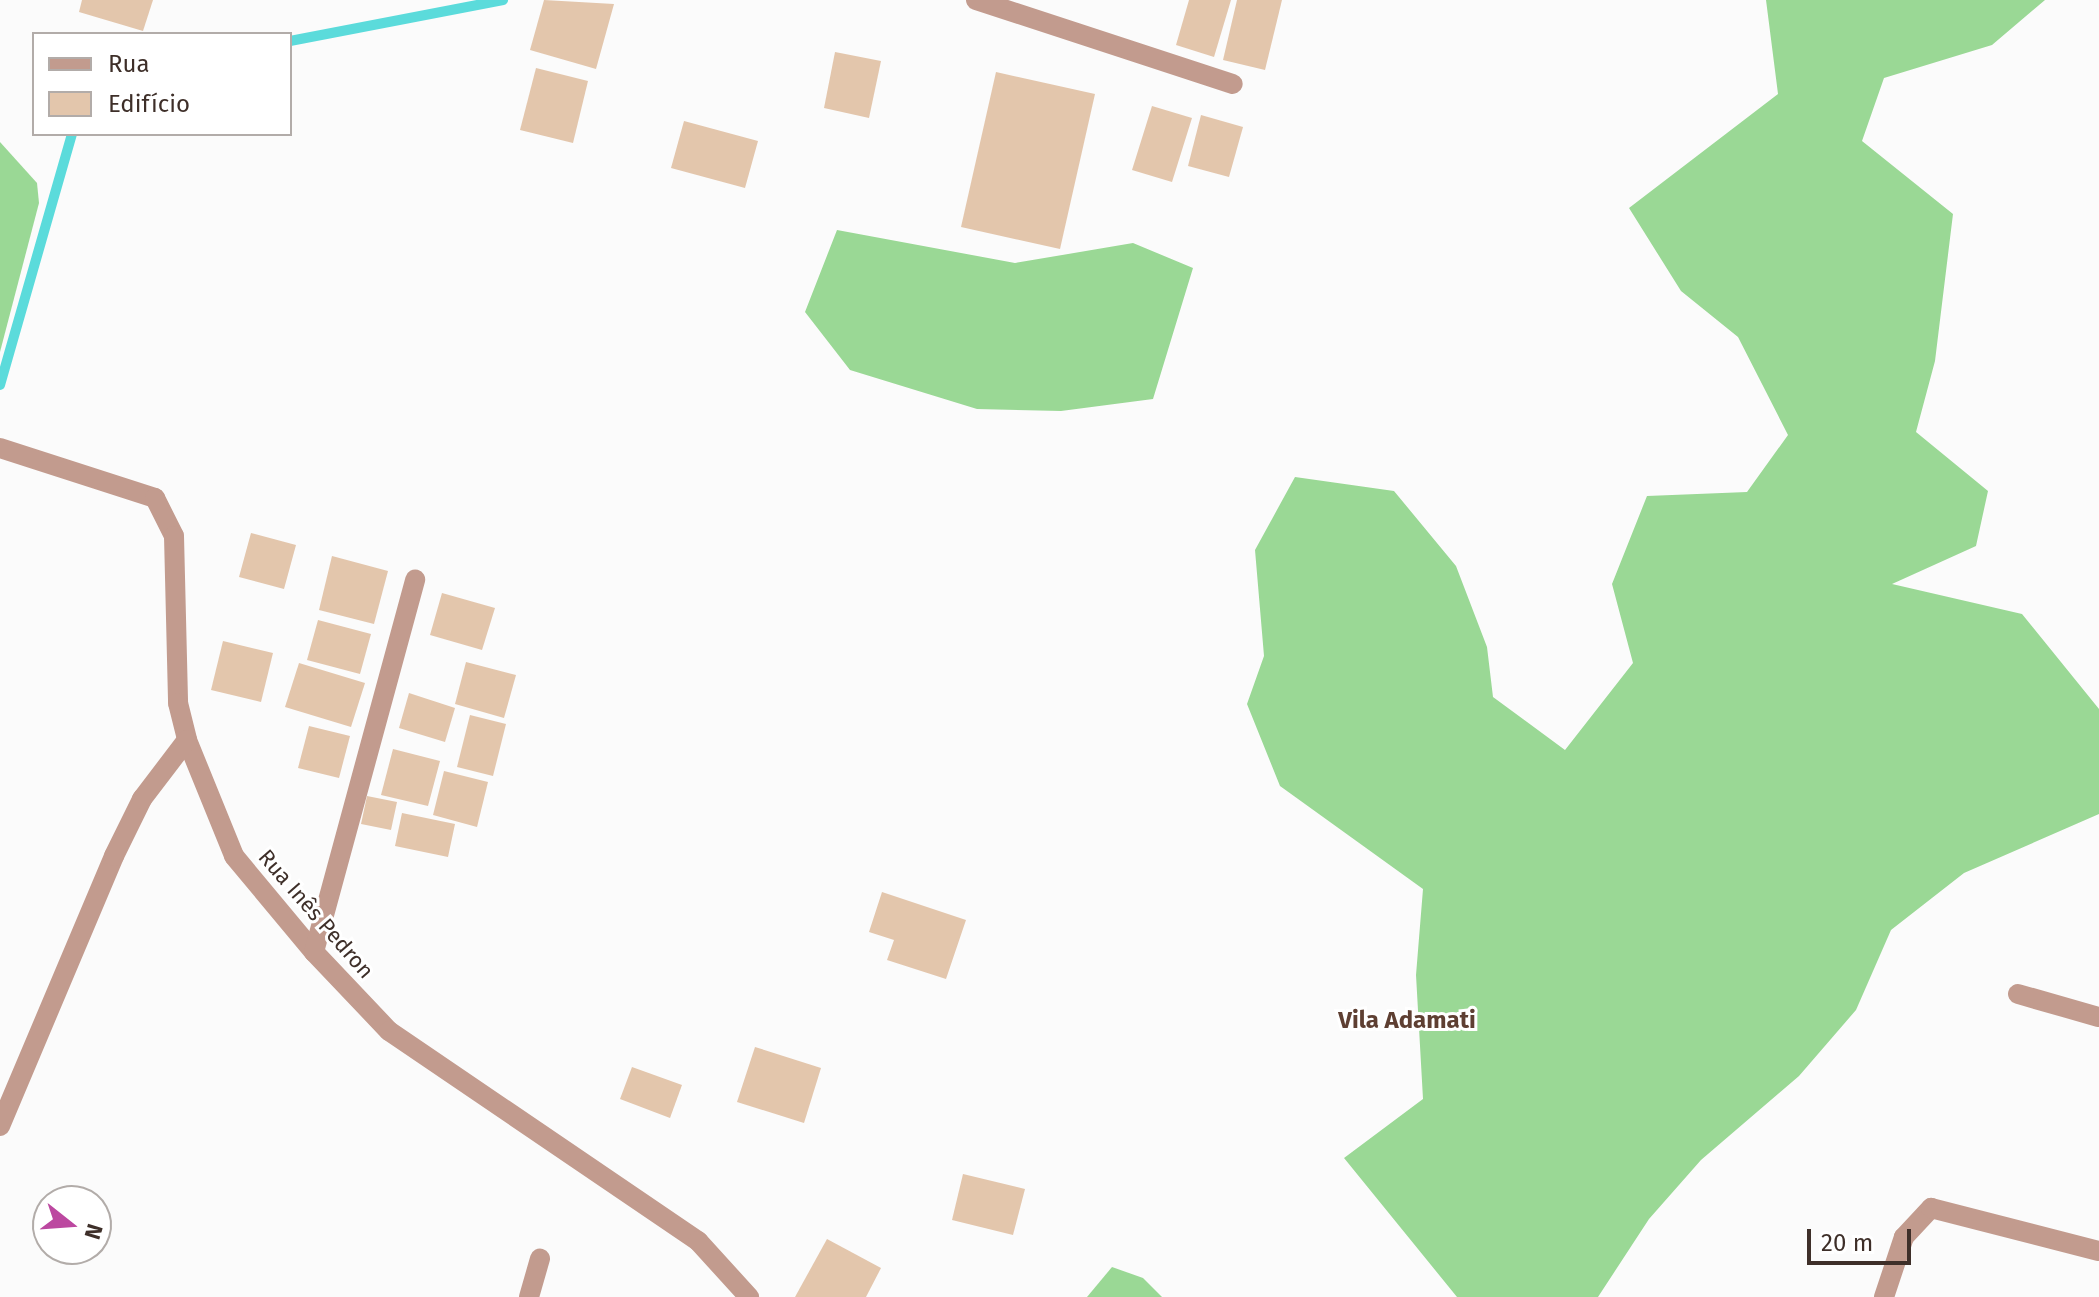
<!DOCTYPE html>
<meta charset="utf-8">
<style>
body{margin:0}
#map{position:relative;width:2099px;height:1297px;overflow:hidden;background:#fbfbfb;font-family:"Fira Sans",sans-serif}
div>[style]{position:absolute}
.forest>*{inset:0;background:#9ad895}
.stream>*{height:10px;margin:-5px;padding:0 5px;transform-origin:5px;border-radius:5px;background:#5bdbdb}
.building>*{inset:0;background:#e3c6ac}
.minor>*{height:20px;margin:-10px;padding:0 10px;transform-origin:10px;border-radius:10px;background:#c29b8e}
span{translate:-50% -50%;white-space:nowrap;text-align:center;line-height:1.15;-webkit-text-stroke:6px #fff;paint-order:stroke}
.street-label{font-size:22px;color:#3e2f29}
.neighbourhood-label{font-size:24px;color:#5e3f32;font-weight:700}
.legend{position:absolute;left:32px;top:32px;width:260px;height:104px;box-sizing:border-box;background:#fff;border:2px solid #b2aca9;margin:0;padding:10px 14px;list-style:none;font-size:24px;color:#3e2f29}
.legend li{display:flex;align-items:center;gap:16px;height:40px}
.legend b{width:40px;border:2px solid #b2aca9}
.north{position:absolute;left:32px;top:1185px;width:80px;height:80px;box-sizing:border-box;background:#fff;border:2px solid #b2aca9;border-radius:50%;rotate:107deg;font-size:22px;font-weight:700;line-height:32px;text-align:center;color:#3e2f29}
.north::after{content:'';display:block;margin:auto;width:28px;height:36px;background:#bc48a0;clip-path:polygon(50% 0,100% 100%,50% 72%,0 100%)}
.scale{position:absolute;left:1807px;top:1229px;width:104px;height:36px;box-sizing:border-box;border:4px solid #3e2f29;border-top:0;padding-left:10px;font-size:24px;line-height:28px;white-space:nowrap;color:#3e2f29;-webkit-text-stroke:6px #fff;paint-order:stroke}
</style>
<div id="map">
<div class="forest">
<div style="clip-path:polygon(1766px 0,2045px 0,1992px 45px,1884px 78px,1862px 141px,1953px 214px,1935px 361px,1916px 432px,1988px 491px,1976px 546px,1892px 584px,2022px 614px,2099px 709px,2099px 814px,1964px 873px,1891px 930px,1856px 1010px,1799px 1076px,1701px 1160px,1649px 1219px,1598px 1297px,1457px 1297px,1344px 1158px,1423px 1099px,1416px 975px,1423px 889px,1280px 786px,1247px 704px,1264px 656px,1255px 550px,1295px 477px,1394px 491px,1456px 566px,1487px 647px,1493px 697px,1565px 750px,1633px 663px,1612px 584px,1647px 496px,1747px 492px,1788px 435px,1738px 337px,1681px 291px,1629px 208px,1778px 94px)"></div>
<div style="clip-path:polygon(0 142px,37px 183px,39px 203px,0 352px)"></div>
<div style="clip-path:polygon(837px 230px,1015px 263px,1133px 243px,1193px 268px,1153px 399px,1061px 411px,977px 409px,850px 370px,805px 312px)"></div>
<div style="clip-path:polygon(1112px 1267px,1143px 1278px,1162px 1297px,1087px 1297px)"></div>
</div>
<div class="stream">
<div style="left:290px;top:41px;width:217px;rotate:-10.9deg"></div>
<div style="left:0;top:385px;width:261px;rotate:-74deg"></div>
</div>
<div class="building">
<div style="clip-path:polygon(82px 0,153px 0,143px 31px,79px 12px)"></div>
<div style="clip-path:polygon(544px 0,614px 4px,596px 69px,530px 50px)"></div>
<div style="clip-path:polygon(1189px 0,1231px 0,1214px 57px,1176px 45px)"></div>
<div style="clip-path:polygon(1237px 0,1282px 0,1265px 70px,1223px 60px)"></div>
<div style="clip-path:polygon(835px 52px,881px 61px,869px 118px,824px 108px)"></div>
<div style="clip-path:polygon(536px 68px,588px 81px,573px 143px,520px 130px)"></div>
<div style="clip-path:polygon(996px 72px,1095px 94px,1060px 249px,961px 227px)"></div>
<div style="clip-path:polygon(1152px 106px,1192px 118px,1172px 182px,1132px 170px)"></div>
<div style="clip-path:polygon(1201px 115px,1243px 127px,1229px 177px,1188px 166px)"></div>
<div style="clip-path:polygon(684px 121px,758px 141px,745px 188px,671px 168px)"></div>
<div style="clip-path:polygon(251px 533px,296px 545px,284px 589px,239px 577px)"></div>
<div style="clip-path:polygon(332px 556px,388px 571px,374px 624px,319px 610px)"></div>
<div style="clip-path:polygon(442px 593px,495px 608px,482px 650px,430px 635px)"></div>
<div style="clip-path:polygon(318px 620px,371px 634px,360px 674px,307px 660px)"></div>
<div style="clip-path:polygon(223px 641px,273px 653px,261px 702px,211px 690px)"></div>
<div style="clip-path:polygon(466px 662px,516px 675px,504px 718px,455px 704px)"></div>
<div style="clip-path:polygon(299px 663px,365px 683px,351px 727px,285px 707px)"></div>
<div style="clip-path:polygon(409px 693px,455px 708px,445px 742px,399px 728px)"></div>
<div style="clip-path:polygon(470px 715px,506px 724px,493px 776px,457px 767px)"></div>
<div style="clip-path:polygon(309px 726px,350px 736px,339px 778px,298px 768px)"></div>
<div style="clip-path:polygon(393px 749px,440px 761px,428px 806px,381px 795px)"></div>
<div style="clip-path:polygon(444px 771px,488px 782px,477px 827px,433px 815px)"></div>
<div style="clip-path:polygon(367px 796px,397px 802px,391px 830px,361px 824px)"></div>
<div style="clip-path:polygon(402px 813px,455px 824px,448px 857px,395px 846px)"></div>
<div style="clip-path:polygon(882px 892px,966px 920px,946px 979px,887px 960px,894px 940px,869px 932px)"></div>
<div style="clip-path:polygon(755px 1047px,821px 1068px,804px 1123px,737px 1102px)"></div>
<div style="clip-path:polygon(632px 1067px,682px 1085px,670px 1118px,620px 1099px)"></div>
<div style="clip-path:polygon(963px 1174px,1025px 1189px,1013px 1235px,952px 1220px)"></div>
<div style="clip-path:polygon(827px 1239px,881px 1268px,866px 1297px,795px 1297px)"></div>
</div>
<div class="minor">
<div style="left:976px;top:0;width:270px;rotate:18.1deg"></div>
<div style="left:0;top:448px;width:163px;rotate:17.9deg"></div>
<div style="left:155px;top:498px;width:42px;rotate:63.4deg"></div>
<div style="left:174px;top:536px;width:167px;rotate:88.6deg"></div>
<div style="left:178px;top:703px;width:38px;rotate:76deg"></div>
<div style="left:187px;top:740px;width:125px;rotate:67.9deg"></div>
<div style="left:234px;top:856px;width:125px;rotate:50.2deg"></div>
<div style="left:314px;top:952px;width:109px;rotate:46.5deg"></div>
<div style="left:389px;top:1031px;width:374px;rotate:34.2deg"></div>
<div style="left:698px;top:1241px;width:76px;rotate:47.7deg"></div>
<div style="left:314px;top:952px;width:386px;rotate:-74.8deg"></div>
<div style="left:2018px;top:994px;width:84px;rotate:15.9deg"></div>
<div style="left:0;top:1126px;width:293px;rotate:-67.1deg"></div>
<div style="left:114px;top:856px;width:64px;rotate:-63.8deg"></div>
<div style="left:142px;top:799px;width:74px;rotate:-52.7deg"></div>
<div style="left:529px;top:1297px;width:40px;rotate:-74deg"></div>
<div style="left:1884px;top:1297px;width:63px;rotate:-71.6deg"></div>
<div style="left:1904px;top:1237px;width:40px;rotate:-47deg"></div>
<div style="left:1931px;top:1208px;width:173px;rotate:14.4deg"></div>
</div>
<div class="street-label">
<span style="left:316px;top:914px;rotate:49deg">Rua Inês Pedron</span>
</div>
<div class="neighbourhood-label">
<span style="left:1407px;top:1021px">Vila Adamati</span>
</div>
<ul class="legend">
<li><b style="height:10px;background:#c29b8e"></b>Rua</li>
<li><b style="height:22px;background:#e3c6ac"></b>Edifício</li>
</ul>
<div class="north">N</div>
<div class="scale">20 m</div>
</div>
